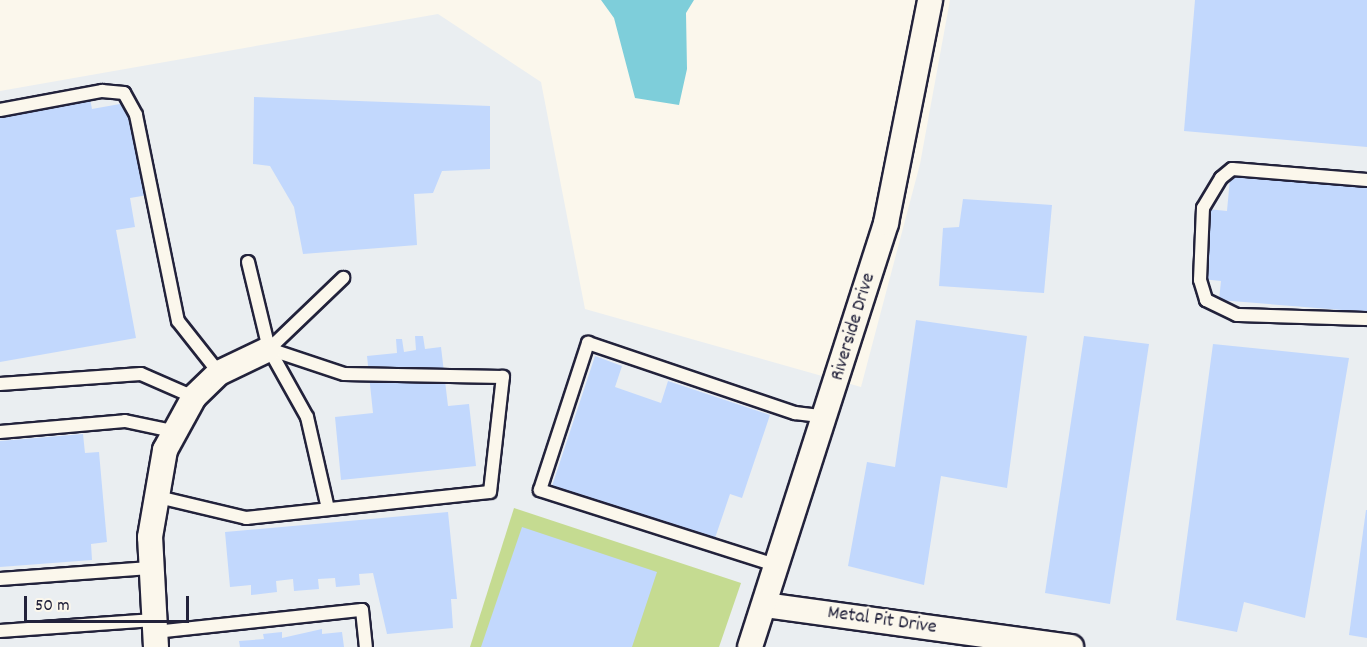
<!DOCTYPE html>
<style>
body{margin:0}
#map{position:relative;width:1367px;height:647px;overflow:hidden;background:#fbf7ec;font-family:Dekko,sans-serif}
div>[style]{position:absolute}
.built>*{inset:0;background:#eaeef1}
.green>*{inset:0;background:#c5db91}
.water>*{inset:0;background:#7eceda}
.building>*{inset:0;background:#c2d8fd}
.roads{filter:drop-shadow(2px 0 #22223b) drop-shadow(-2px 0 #22223b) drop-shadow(0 2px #22223b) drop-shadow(0 -2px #22223b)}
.lane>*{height:12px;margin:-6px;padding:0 6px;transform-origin:6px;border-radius:6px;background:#fbf7ec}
.street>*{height:24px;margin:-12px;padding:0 12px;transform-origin:12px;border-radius:12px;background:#fbf7ec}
span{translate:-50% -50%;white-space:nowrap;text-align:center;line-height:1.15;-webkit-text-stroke:4.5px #fbf7ec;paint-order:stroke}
.street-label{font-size:20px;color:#22223b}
.scale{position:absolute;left:24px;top:596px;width:165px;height:27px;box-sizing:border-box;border:3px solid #22223b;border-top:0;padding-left:8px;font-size:18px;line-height:21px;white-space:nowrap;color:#22223b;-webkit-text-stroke:4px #fbf7ec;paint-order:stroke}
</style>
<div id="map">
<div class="built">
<div style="clip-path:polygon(950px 0,1367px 0,1367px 647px,0 647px,0 91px,438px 14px,541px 82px,585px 309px,861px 387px,920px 164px)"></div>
</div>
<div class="green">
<div style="clip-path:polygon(514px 508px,741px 583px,719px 647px,470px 647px)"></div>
</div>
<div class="water">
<div style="clip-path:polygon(601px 0,694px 0,686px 13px,687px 69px,679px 105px,635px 98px,614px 18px)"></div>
</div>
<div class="building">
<div style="clip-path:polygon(1195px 0,1367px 0,1367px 147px,1184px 131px)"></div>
<div style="clip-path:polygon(254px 97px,490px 106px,490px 169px,442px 171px,433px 193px,414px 194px,417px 245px,303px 254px,294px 207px,270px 166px,253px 164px)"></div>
<div style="clip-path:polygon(90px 99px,92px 109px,131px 102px,148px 195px,130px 198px,135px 227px,116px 230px,136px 338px,0 362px,0 115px)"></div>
<div style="clip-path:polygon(1231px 167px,1367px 178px,1367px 312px,1219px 300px,1221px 281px,1202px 279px,1207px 209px,1227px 211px)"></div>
<div style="clip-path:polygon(963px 199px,1052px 205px,1044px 293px,939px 286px,943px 228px,959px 227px)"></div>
<div style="clip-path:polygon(916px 320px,1027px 336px,1007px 488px,941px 476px,924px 585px,848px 566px,867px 462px,895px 467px)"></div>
<div style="clip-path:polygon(415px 336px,423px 336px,425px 349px,441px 347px,448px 406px,469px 404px,476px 466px,341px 480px,335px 417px,373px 413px,367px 356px,397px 353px,396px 339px,402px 339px,404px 352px,416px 350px)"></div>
<div style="clip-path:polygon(1084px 336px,1149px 344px,1110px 604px,1045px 593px)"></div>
<div style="clip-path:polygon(1213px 344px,1349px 358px,1305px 618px,1244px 602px,1237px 632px,1176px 620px)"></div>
<div style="clip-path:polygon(595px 356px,622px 366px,615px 387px,661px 403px,668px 381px,770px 415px,742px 498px,730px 494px,714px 541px,552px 486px)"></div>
<div style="clip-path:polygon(83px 434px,85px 453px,99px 452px,107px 542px,91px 544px,92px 560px,0 567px,0 441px)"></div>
<div style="clip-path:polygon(1366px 510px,1367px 510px,1367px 638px,1349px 635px)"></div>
<div style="clip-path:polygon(448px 512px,457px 599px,451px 599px,453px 628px,387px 634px,373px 573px,359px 574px,360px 585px,336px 587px,335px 578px,318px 579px,319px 589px,294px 591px,293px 579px,276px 581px,277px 592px,251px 595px,251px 585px,230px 587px,225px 532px)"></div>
<div style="clip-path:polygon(522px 527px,657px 572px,632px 647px,481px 647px)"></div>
<div style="clip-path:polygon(322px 629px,322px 634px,342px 632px,344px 647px,240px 647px,239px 641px,264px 639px,263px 634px,282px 632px,282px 638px)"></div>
</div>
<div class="roads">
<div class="lane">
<div style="left:0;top:110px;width:104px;rotate:-10.6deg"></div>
<div style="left:102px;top:91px;width:22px;rotate:5deg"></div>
<div style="left:124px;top:93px;width:25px;rotate:61deg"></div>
<div style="left:136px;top:115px;width:210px;rotate:78.5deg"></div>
<div style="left:178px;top:321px;width:66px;rotate:51.7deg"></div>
<div style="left:1367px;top:180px;width:135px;rotate:-175.3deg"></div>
<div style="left:1232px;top:169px;width:14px;rotate:141deg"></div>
<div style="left:1221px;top:178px;width:35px;rotate:121deg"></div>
<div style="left:1203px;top:208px;width:72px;rotate:92.4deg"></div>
<div style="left:1200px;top:280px;width:21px;rotate:73deg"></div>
<div style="left:1206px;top:300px;width:34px;rotate:26deg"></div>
<div style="left:1237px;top:315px;width:130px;rotate:1.8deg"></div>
<div style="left:248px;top:262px;width:89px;rotate:76.4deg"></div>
<div style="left:269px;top:349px;width:103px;rotate:-43.8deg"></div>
<div style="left:269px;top:349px;width:78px;rotate:60.8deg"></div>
<div style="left:307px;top:417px;width:94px;rotate:77.1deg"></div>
<div style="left:0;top:384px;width:141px;rotate:-4.1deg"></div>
<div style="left:141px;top:374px;width:58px;rotate:23.5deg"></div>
<div style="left:0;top:432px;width:125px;rotate:-5deg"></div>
<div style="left:125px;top:421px;width:49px;rotate:11.8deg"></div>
<div style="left:154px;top:496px;width:95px;rotate:13.4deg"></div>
<div style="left:246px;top:518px;width:245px;rotate:-6.1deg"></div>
<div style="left:490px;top:492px;width:116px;rotate:-83.6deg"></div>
<div style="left:503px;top:377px;width:159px;rotate:-178.9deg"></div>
<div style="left:344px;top:374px;width:79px;rotate:-161.6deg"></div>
<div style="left:778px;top:566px;width:250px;rotate:-162.3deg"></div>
<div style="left:540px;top:490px;width:155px;rotate:-71.9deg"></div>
<div style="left:588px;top:343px;width:219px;rotate:18.7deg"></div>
<div style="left:795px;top:413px;width:31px;rotate:7deg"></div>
<div style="left:0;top:579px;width:150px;rotate:-4.2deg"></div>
<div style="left:0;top:631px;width:154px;rotate:-4.1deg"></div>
<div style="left:155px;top:632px;width:208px;rotate:-6.1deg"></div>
<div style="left:362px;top:610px;width:37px;rotate:84deg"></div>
</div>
<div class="street">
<div style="left:765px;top:605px;width:309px;rotate:7.8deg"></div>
<div style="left:156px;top:647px;width:110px;rotate:-93.1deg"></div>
<div style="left:150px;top:537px;width:88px;rotate:-80.2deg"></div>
<div style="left:165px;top:450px;width:60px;rotate:-61.3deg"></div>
<div style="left:194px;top:397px;width:35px;rotate:-44deg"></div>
<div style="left:219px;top:373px;width:55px;rotate:-25.6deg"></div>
<div style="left:750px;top:647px;width:445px;rotate:-72.2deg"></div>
<div style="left:886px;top:223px;width:227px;rotate:-78.8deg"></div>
</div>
</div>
<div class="street-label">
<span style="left:854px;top:327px;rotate:-73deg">Riverside Drive</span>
<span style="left:882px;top:621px;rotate:8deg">Metal Pit Drive</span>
</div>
<div class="scale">50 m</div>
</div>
